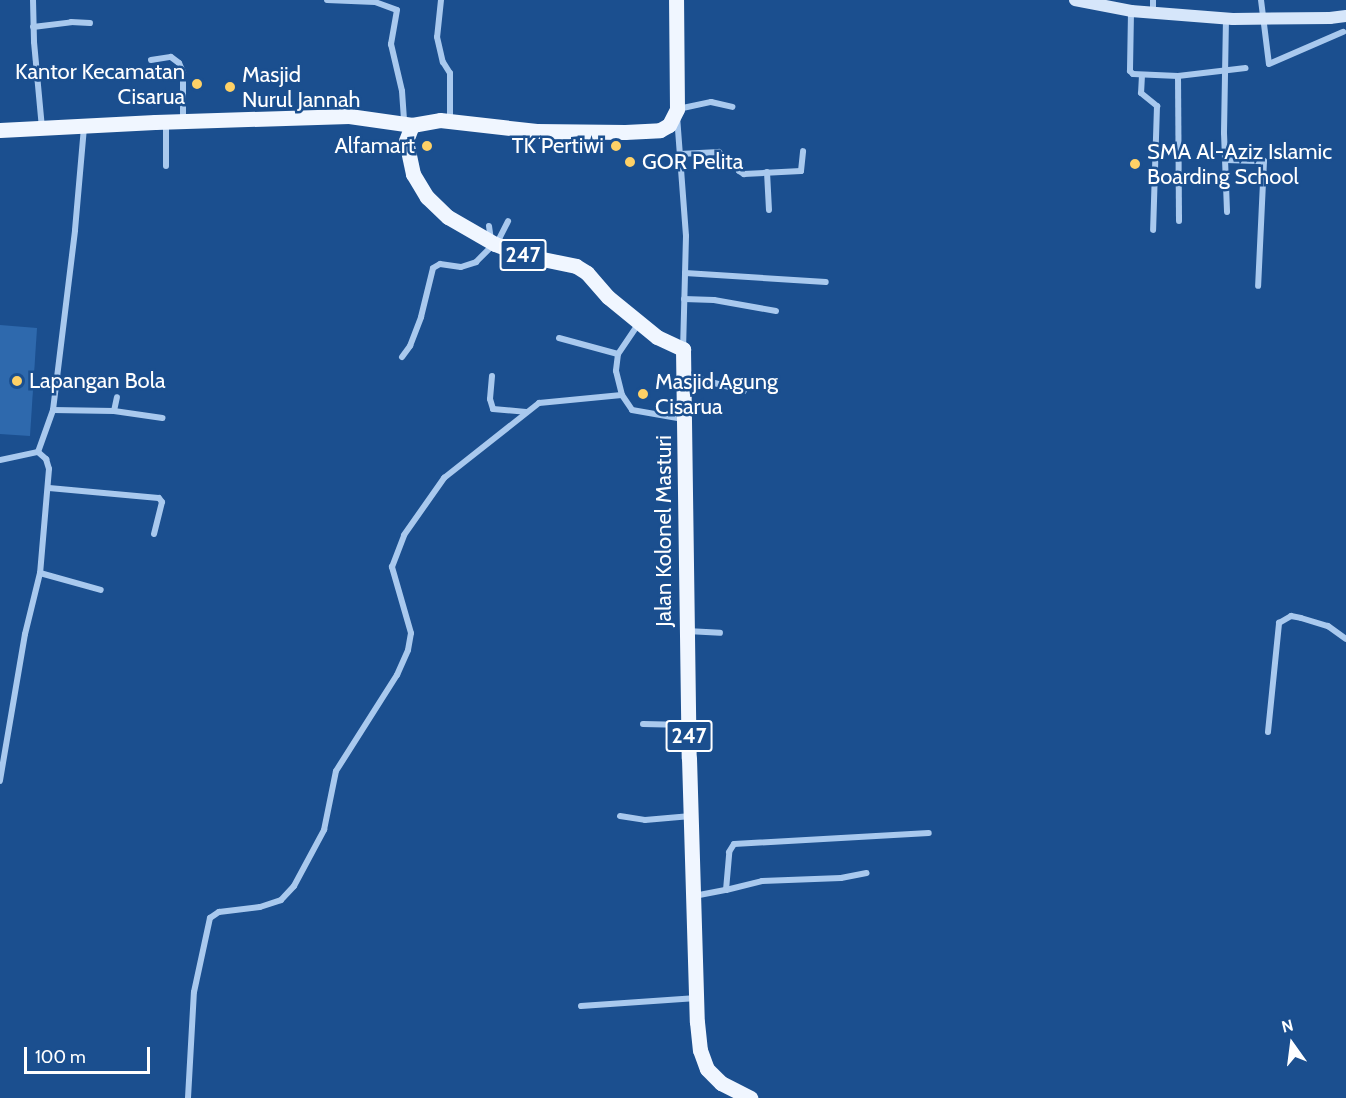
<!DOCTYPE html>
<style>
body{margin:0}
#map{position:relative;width:1346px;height:1098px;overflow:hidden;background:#1b4f8f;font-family:Cabin,sans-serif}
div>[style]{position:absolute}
.green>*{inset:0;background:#2e69ad}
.street>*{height:6px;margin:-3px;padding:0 3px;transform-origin:3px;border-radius:3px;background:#a9c9ee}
.secondary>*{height:12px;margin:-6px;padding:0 6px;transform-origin:6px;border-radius:6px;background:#d6e6fa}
.primary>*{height:15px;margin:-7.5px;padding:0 7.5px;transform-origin:7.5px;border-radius:7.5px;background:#f0f6ff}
.dots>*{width:16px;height:16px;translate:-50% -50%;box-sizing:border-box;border:3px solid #1b4f8f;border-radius:50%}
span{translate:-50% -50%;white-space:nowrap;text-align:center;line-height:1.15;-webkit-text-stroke:5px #1b4f8f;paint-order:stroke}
.shield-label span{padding:2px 4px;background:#1b4f8f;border:2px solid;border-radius:4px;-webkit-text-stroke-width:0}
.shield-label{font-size:21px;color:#fff;font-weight:700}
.poi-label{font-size:22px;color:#fff}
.right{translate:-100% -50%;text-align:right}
.left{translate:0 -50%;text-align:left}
.street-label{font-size:22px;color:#fff}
.north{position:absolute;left:1262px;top:1014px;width:60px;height:60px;-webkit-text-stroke:4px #1b4f8f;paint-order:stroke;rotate:346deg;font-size:16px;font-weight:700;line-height:24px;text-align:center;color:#fff}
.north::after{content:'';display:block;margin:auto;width:21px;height:27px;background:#fff;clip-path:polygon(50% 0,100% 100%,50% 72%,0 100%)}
.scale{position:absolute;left:24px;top:1047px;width:126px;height:27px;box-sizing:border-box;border:3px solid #fff;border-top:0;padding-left:8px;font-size:18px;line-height:21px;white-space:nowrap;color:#fff;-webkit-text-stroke:4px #1b4f8f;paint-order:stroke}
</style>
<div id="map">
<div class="green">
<div style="clip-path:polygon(0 325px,37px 328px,30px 436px,0 434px)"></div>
</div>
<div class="street">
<div style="left:33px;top:0;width:42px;rotate:88.6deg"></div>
<div style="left:34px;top:42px;width:86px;rotate:84.7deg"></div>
<div style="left:327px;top:0;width:48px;rotate:2.4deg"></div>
<div style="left:375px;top:2px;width:23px;rotate:20deg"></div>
<div style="left:397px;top:10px;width:35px;rotate:100deg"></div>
<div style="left:391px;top:44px;width:48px;rotate:76.8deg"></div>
<div style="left:402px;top:91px;width:32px;rotate:86deg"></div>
<div style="left:441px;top:0;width:37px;rotate:96deg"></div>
<div style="left:437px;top:37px;width:26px;rotate:77deg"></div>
<div style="left:443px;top:62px;width:13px;rotate:58deg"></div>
<div style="left:450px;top:73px;width:48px;rotate:90deg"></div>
<div style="left:1261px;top:0;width:64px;rotate:82.9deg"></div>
<div style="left:1269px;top:64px;width:81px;rotate:-23.4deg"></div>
<div style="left:1131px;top:12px;width:59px;rotate:91deg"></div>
<div style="left:1130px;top:71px;width:4px;rotate:45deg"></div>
<div style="left:1133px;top:74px;width:45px;rotate:2.5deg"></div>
<div style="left:1178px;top:76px;width:68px;rotate:-6.7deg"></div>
<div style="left:1153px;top:12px;width:12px;rotate:-90deg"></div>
<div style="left:1226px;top:18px;width:115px;rotate:91deg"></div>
<div style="left:1224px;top:133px;width:79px;rotate:87.8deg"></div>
<div style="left:33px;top:27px;width:38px;rotate:-7deg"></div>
<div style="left:71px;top:22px;width:19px;rotate:3deg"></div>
<div style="left:151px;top:60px;width:20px;rotate:-9deg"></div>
<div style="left:171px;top:57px;width:10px;rotate:37deg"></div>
<div style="left:179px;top:63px;width:10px;rotate:66deg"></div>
<div style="left:183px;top:72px;width:48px;rotate:90deg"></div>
<div style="left:1142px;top:75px;width:18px;rotate:93deg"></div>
<div style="left:1141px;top:93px;width:21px;rotate:39deg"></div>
<div style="left:1157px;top:106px;width:124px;rotate:91.8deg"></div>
<div style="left:1178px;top:76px;width:145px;rotate:89.6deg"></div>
<div style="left:678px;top:109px;width:34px;rotate:-12deg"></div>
<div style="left:711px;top:102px;width:22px;rotate:13deg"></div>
<div style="left:677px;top:116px;width:120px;rotate:85.7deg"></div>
<div style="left:686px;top:236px;width:113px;rotate:91.5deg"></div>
<div style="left:680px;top:154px;width:39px;rotate:-3deg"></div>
<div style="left:719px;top:152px;width:13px;rotate:48deg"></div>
<div style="left:728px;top:162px;width:9px;rotate:13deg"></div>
<div style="left:737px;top:164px;width:7px;rotate:74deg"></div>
<div style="left:739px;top:171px;width:6px;rotate:31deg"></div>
<div style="left:744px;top:174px;width:57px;rotate:-3deg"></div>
<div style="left:801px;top:171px;width:20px;rotate:-84deg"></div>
<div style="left:1226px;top:160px;width:38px;rotate:2deg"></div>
<div style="left:1264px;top:161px;width:125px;rotate:92.7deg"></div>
<div style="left:166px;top:166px;width:44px;rotate:-90deg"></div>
<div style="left:767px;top:172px;width:38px;rotate:87deg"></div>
<div style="left:489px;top:226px;width:15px;rotate:82deg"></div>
<div style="left:685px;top:273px;width:141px;rotate:3.7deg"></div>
<div style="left:684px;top:299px;width:30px;rotate:2deg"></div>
<div style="left:714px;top:300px;width:63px;rotate:10.1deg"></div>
<div style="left:639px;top:323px;width:37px;rotate:124deg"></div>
<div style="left:618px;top:354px;width:17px;rotate:97deg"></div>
<div style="left:616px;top:371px;width:25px;rotate:76deg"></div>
<div style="left:622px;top:395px;width:18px;rotate:56deg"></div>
<div style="left:632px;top:410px;width:52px;rotate:10deg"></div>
<div style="left:559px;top:338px;width:61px;rotate:15.2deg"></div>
<div style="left:402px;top:357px;width:14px;rotate:-54deg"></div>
<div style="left:410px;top:346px;width:31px;rotate:-69deg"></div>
<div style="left:421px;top:317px;width:50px;rotate:-76.2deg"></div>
<div style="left:433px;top:268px;width:8px;rotate:-30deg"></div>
<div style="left:440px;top:264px;width:21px;rotate:8deg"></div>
<div style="left:461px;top:267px;width:16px;rotate:-18deg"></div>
<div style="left:476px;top:262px;width:33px;rotate:-45deg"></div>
<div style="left:499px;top:239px;width:20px;rotate:-63deg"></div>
<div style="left:685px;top:375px;width:61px;rotate:15.2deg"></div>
<div style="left:492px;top:376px;width:23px;rotate:95deg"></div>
<div style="left:490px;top:399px;width:10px;rotate:73deg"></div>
<div style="left:493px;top:409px;width:33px;rotate:5deg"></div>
<div style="left:53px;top:410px;width:61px;rotate:0.9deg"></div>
<div style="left:114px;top:411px;width:14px;rotate:-78deg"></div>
<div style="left:114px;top:411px;width:49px;rotate:8.3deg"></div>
<div style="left:38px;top:452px;width:45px;rotate:-70.3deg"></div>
<div style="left:53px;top:410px;width:181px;rotate:-83deg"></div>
<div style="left:75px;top:230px;width:103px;rotate:-85deg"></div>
<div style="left:0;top:460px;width:39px;rotate:-12deg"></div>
<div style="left:38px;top:452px;width:11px;rotate:41deg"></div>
<div style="left:46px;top:459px;width:10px;rotate:73deg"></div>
<div style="left:49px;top:469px;width:104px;rotate:94.9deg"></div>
<div style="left:40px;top:573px;width:63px;rotate:103.8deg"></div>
<div style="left:25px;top:634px;width:149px;rotate:99.7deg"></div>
<div style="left:49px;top:488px;width:110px;rotate:5.2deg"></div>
<div style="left:159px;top:498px;width:5px;rotate:53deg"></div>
<div style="left:162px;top:502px;width:33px;rotate:104deg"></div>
<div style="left:40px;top:573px;width:63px;rotate:15.6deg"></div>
<div style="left:687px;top:631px;width:33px;rotate:3deg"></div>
<div style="left:643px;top:724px;width:44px;rotate:1.3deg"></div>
<div style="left:1268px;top:732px;width:110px;rotate:-84.2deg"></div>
<div style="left:1279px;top:623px;width:14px;rotate:-30deg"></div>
<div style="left:1291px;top:616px;width:10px;rotate:11deg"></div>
<div style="left:1301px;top:618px;width:28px;rotate:17deg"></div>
<div style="left:1328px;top:626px;width:22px;rotate:36deg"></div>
<div style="left:620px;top:816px;width:25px;rotate:9deg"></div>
<div style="left:645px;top:820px;width:46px;rotate:-5deg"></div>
<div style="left:726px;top:890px;width:37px;rotate:-14deg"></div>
<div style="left:762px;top:881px;width:79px;rotate:-2.2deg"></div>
<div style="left:841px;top:878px;width:26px;rotate:-11deg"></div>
<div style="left:694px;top:896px;width:33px;rotate:-11deg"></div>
<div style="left:726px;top:890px;width:38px;rotate:-85deg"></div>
<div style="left:729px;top:852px;width:9px;rotate:-58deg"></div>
<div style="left:734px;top:844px;width:195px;rotate:-3.2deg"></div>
<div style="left:581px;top:1006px;width:116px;rotate:-3.9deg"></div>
<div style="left:188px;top:1098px;width:106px;rotate:-86.8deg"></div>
<div style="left:194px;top:992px;width:76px;rotate:-77.8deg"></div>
<div style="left:210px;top:918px;width:11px;rotate:-34deg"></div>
<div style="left:219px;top:912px;width:41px;rotate:-7deg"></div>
<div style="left:260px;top:907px;width:22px;rotate:-18deg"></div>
<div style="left:281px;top:900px;width:19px;rotate:-47deg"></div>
<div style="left:294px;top:886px;width:64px;rotate:-61.8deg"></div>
<div style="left:324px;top:830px;width:60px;rotate:-78.5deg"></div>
<div style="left:336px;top:771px;width:114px;rotate:-57.6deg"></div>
<div style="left:397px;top:675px;width:27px;rotate:-66deg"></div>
<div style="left:408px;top:650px;width:17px;rotate:-80deg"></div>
<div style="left:411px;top:633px;width:69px;rotate:-106.1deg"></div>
<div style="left:392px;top:567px;width:34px;rotate:-69deg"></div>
<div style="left:404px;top:535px;width:70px;rotate:-54.9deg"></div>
<div style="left:444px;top:478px;width:121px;rotate:-38.3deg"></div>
<div style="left:539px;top:403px;width:83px;rotate:-5.5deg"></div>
</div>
<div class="secondary">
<div style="left:1075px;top:0;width:57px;rotate:11.1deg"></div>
<div style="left:1131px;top:11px;width:102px;rotate:4.5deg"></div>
<div style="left:1233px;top:19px;width:97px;rotate:-0.6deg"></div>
<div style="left:1330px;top:18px;width:16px;rotate:-7deg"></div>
</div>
<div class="primary">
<div style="left:412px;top:125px;width:17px;rotate:111deg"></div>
<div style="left:406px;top:141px;width:34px;rotate:78deg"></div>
<div style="left:413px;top:174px;width:27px;rotate:59deg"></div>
<div style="left:427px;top:197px;width:29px;rotate:44deg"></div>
<div style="left:448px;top:217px;width:54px;rotate:29.9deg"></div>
<div style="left:495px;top:244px;width:30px;rotate:21deg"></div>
<div style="left:523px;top:255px;width:54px;rotate:11.7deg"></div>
<div style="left:576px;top:266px;width:13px;rotate:32deg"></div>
<div style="left:587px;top:273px;width:32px;rotate:49deg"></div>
<div style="left:608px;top:297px;width:63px;rotate:39.2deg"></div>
<div style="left:657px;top:337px;width:29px;rotate:25deg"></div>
<div style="left:683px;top:349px;width:409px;rotate:89.2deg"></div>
<div style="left:689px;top:758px;width:264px;rotate:88.3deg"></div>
<div style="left:697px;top:1022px;width:28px;rotate:84deg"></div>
<div style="left:700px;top:1050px;width:20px;rotate:70deg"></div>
<div style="left:707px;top:1069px;width:20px;rotate:45deg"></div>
<div style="left:721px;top:1083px;width:33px;rotate:27deg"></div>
<div style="left:0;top:130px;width:155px;rotate:-3deg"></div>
<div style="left:155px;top:122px;width:194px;rotate:-1.8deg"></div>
<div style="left:349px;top:116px;width:64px;rotate:8.1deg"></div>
<div style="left:412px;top:125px;width:28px;rotate:-10deg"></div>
<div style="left:440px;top:120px;width:97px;rotate:6.5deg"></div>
<div style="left:536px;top:131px;width:89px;rotate:0.6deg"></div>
<div style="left:625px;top:132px;width:35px;rotate:-3deg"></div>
<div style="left:660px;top:130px;width:10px;rotate:-29deg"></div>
<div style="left:669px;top:125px;width:18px;rotate:-63deg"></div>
<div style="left:677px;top:109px;width:109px;rotate:-90.5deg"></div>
</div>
<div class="dots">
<div style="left:197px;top:84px;background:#ffd166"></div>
<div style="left:230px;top:87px;background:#ffd166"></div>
<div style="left:427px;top:146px;background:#ffd166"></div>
<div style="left:616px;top:146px;background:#ffd166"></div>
<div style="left:630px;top:162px;background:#ffd166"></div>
<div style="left:1135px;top:164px;background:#ffd166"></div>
<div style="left:17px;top:381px;background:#ffd166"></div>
<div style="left:643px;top:394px;background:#ffd166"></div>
</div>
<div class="shield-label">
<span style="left:523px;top:255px">247</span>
<span style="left:689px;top:736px">247</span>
</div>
<div class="poi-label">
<span class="right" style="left:185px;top:84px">Kantor Kecamatan<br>Cisarua</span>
<span class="left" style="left:242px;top:87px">Masjid<br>Nurul Jannah</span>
<span class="right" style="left:415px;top:146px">Alfamart</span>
<span class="right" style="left:604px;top:146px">TK Pertiwi</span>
<span class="left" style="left:1147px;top:164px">SMA Al-Aziz Islamic<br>Boarding School</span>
<span class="left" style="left:642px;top:162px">GOR Pelita</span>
<span class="left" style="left:29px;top:381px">Lapangan Bola</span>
<span class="left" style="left:655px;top:394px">Masjid Agung<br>Cisarua</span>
</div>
<div class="street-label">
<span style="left:664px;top:531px;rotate:-90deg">Jalan Kolonel Masturi</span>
</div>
<div class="north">N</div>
<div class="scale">100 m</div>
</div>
